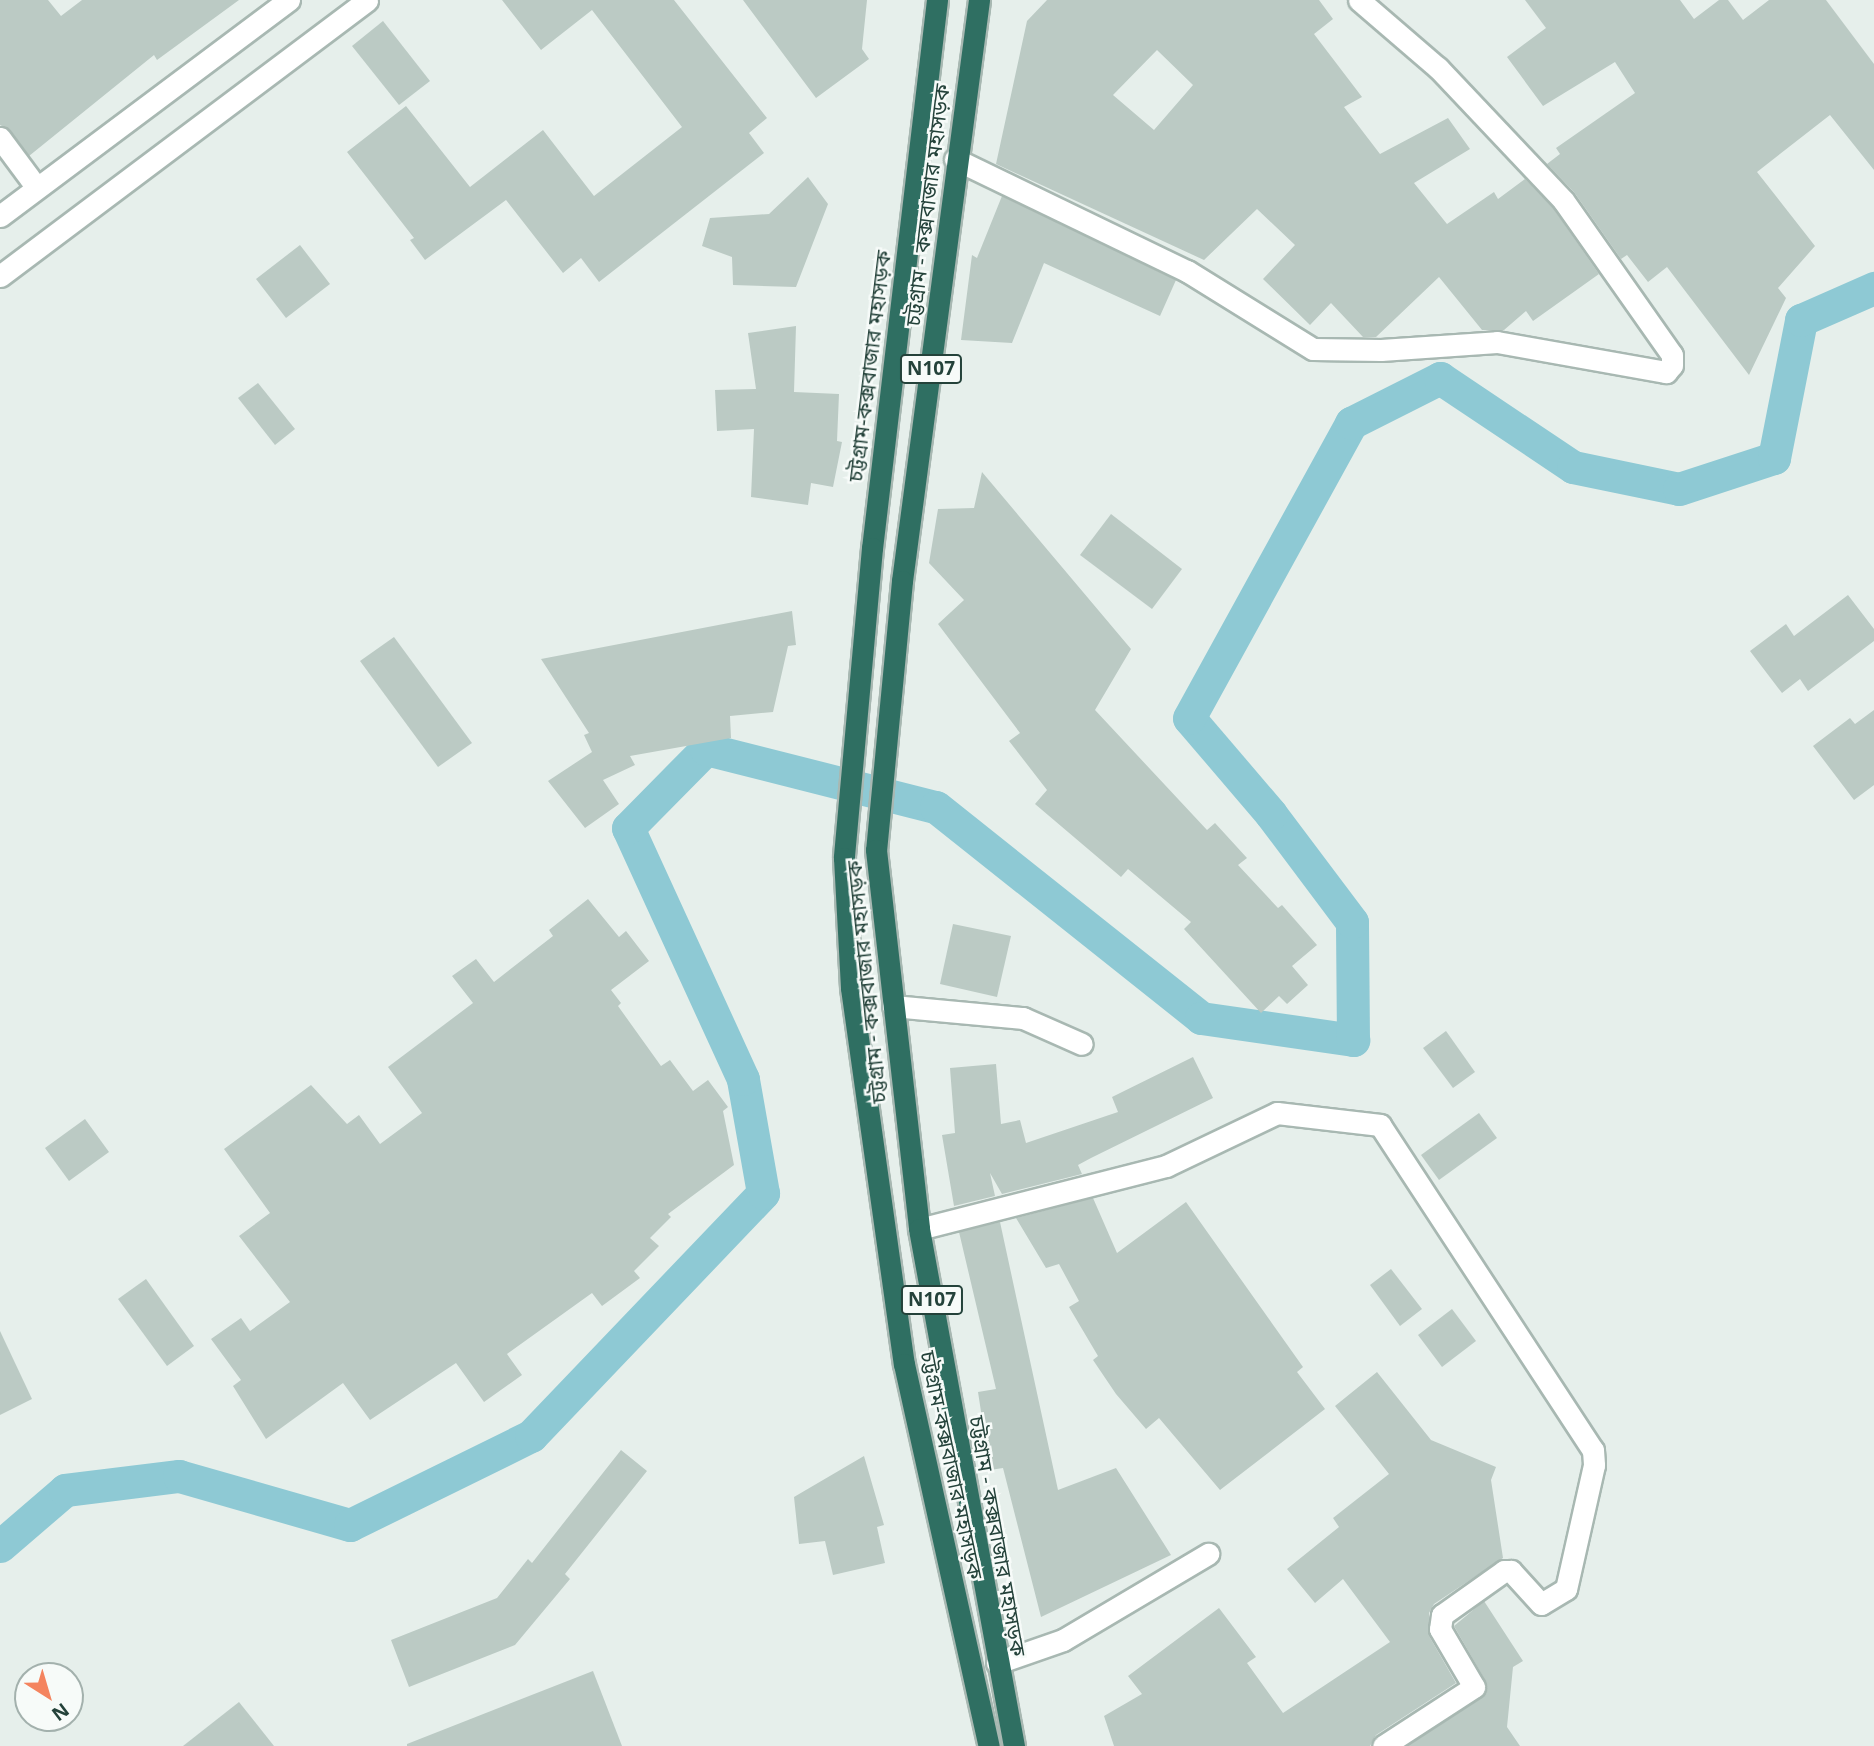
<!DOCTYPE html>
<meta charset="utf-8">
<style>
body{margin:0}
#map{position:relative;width:1874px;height:1746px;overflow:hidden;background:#e6efeb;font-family:"Open Sans","Noto Sans Bengali",sans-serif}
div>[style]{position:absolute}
.canal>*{height:33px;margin:-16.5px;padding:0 16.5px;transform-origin:16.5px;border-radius:16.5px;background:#8ec9d4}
.building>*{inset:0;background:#bbcac4}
.roads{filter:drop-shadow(2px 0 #a8b8b2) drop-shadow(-2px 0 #a8b8b2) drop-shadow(0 2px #a8b8b2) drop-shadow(0 -2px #a8b8b2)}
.street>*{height:21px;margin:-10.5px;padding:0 10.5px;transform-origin:10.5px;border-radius:10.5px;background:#fff}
.secondary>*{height:21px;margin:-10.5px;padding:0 10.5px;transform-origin:10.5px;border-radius:10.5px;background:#fff}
.highway>*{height:21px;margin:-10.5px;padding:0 10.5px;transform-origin:10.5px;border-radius:10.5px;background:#2f6f62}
span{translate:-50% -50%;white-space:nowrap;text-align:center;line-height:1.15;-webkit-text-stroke:5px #f7fbf9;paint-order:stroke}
.shield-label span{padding:2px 5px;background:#f7fbf9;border:2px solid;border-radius:5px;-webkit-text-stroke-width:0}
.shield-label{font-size:19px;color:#24423a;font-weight:700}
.street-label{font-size:21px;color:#24423a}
.north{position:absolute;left:14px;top:1662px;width:70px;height:70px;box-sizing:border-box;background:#f7fbf9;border:2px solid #a3b1ad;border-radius:50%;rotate:143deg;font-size:19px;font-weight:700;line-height:28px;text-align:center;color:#24423a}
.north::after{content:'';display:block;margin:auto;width:24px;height:32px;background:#f4845f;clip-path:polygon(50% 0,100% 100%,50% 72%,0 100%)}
</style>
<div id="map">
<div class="canal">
<div style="left:0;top:1546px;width:86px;rotate:-40.7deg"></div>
<div style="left:65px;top:1490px;width:115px;rotate:-7deg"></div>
<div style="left:179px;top:1476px;width:178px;rotate:16deg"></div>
<div style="left:350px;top:1525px;width:202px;rotate:-26.2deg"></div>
<div style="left:531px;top:1436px;width:336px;rotate:-46.3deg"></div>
<div style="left:763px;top:1193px;width:116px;rotate:-100deg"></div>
<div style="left:743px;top:1079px;width:276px;rotate:-114.6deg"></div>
<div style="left:628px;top:828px;width:111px;rotate:-45.4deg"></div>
<div style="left:706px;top:749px;width:237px;rotate:14.2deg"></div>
<div style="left:936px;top:807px;width:339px;rotate:38.5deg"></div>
<div style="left:1201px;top:1018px;width:154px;rotate:8.2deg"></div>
<div style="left:1353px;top:1040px;width:118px;rotate:-90.5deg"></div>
<div style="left:1352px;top:922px;width:135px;rotate:-126.9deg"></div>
<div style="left:1271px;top:814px;width:126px;rotate:-130.5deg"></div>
<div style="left:1189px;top:718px;width:337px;rotate:-61.2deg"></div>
<div style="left:1351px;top:423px;width:100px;rotate:-26.8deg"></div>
<div style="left:1440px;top:378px;width:160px;rotate:33.8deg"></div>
<div style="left:1573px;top:467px;width:108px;rotate:11.7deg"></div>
<div style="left:1679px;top:489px;width:100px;rotate:-18.1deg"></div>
<div style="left:1774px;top:458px;width:141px;rotate:-78.9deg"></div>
<div style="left:1801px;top:320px;width:80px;rotate:-23.7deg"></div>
</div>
<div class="building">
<div style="clip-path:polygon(0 0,48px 0,61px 16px,82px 0,239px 0,157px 60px,154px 55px,29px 156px,10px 130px,0 125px)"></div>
<div style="clip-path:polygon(502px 0,674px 0,767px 118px,749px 133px,764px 153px,599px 282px,581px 258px,563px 273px,506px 200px,425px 260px,410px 240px,414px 238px,347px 152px,406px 106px,470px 187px,543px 130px,594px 196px,682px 127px,592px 10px,541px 50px)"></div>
<div style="clip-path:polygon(743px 0,867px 0,862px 49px,869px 59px,816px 98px)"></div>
<div style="clip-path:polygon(evenodd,1047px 0,1319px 0,1333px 19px,1314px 34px,1362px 97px,1344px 107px,1380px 154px,1448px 118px,1470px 149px,1414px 183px,1447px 224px,1494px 192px,1498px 199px,1525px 179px,1553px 208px,1599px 274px,1533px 321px,1526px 311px,1504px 330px,1482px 330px,1439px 277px,1376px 337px,1363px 337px,1331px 303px,1310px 325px,1263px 279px,1295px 245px,1257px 209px,1204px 260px,996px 164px,1027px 21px,1047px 0,1157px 50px,1193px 85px,1154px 130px,1113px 95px,1157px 50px)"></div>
<div style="clip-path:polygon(1525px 0,1680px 0,1694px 19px,1719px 0,1728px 0,1743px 20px,1769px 0,1826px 0,1874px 64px,1874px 170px,1830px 115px,1757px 172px,1815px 246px,1778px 288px,1786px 298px,1749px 375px,1667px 267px,1648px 282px,1627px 255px,1621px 259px,1574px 192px,1547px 164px,1560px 154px,1556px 148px,1635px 93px,1615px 62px,1543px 106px,1507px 57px,1546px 28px)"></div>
<div style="clip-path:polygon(383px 21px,430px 81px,399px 105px,352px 46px)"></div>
<div style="clip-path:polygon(808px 177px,828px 204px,796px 287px,733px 285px,732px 257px,702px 246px,710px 218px,769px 214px)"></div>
<div style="clip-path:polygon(1002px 196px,1176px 280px,1160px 316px,1044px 263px,1012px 343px,961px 340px,972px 255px,977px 258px)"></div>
<div style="clip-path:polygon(300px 245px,330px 284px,286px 318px,256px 279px)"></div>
<div style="clip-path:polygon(796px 326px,794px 392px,839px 394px,837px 441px,842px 442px,833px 487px,811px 483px,808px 505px,751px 497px,754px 429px,717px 431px,715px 390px,756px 389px,748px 333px)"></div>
<div style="clip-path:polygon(258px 383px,295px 429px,275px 445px,238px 398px)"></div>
<div style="clip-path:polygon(982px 472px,1131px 649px,1095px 710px,1207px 830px,1215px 823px,1247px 858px,1238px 865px,1278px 908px,1282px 905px,1317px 945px,1292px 966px,1308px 985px,1287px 1004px,1279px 996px,1261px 1013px,1184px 929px,1191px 922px,1128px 869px,1121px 877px,1035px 804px,1047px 790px,1009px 741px,1020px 733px,938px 624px,964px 600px,929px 563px,938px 509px,974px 508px)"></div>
<div style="clip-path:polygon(1111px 514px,1182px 569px,1152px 609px,1080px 555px)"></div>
<div style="clip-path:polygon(1848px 595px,1874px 629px,1874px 641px,1808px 691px,1800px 679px,1782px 693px,1750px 651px,1786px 624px,1794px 636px)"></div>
<div style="clip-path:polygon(792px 611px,796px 645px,788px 646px,773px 712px,730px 716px,731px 738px,630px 756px,635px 765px,603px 780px,619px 804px,585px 828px,548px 781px,592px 752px,584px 735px,589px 733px,541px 659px)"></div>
<div style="clip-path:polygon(394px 637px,472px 743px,438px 767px,360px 661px)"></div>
<div style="clip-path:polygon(1874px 710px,1874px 785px,1854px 800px,1813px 746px,1850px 718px,1855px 724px)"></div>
<div style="clip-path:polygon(588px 899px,619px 937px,626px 931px,649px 961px,611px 990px,621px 1003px,618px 1006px,661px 1066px,670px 1060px,693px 1091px,708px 1080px,728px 1107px,723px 1111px,734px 1165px,668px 1214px,671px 1217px,650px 1238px,659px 1246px,634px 1271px,640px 1278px,602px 1306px,592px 1293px,507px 1354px,522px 1375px,484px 1402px,456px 1363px,370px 1420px,343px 1383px,266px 1439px,233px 1386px,241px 1380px,211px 1339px,241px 1318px,250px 1331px,290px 1302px,239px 1236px,270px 1213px,224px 1149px,311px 1085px,347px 1124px,359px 1115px,380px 1144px,422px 1113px,388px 1067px,473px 1003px,452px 976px,476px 959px,494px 982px,553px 936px,549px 930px)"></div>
<div style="clip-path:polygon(953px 924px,1011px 936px,997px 997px,940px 984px)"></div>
<div style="clip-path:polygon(1446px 1031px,1475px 1072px,1453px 1088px,1423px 1048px)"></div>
<div style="clip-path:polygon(1193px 1057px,1213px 1098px,1091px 1158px,1078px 1165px,1082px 1174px,1002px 1194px,990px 1173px,995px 1196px,954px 1206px,942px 1135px,955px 1133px,950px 1068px,996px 1064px,1001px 1124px,1020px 1120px,1026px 1143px,1118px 1112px,1112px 1097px)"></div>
<div style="clip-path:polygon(1479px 1113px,1497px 1138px,1439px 1180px,1421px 1155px)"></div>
<div style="clip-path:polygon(85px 1119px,109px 1152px,69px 1181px,45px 1148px)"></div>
<div style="clip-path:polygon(1093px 1198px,1117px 1253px,1186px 1202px,1303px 1367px,1297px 1372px,1325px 1409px,1220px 1490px,1159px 1418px,1146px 1429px,1116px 1394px,1093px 1360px,1098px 1356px,1069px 1307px,1079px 1301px,1059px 1264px,1046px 1268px,1016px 1218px)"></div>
<div style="clip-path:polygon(1000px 1222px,1058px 1490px,1116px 1468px,1171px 1555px,1041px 1617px,1003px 1468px,990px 1470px,978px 1392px,996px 1389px,959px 1232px)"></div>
<div style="clip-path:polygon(1391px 1269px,1422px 1309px,1400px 1326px,1370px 1285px)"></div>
<div style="clip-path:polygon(146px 1279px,194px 1346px,167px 1366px,118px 1299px)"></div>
<div style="clip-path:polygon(1452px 1309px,1476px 1341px,1442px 1367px,1418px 1335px)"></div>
<div style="clip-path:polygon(0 1331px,32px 1399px,0 1415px)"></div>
<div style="clip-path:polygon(1377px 1372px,1431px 1440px,1496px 1467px,1491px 1480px,1503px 1558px,1434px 1604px,1429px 1613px,1429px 1636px,1456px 1683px,1376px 1735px,1370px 1746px,1114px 1746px,1104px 1716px,1142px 1694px,1128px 1676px,1219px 1608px,1256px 1657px,1247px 1663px,1283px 1713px,1390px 1642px,1343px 1579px,1315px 1603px,1287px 1569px,1339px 1527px,1333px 1518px,1389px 1474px,1335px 1406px)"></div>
<div style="clip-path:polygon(621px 1450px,647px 1471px,565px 1574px,570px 1579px,515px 1645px,409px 1687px,391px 1640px,497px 1598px,528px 1559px,532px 1563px)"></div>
<div style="clip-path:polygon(864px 1456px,884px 1525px,877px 1527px,885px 1563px,833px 1575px,825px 1541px,799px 1544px,794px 1497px)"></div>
<div style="clip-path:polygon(1484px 1601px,1523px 1661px,1513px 1667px,1507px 1727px,1520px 1746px,1407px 1746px,1486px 1693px,1485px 1680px,1454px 1626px)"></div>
<div style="clip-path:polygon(593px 1671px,622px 1746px,407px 1746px,407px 1744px)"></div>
<div style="clip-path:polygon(239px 1702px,274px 1746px,183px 1746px)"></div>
</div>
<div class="roads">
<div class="street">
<div style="left:0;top:138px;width:62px;rotate:53.5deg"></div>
<div style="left:955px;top:159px;width:258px;rotate:25.8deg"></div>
<div style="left:1187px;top:271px;width:148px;rotate:31.8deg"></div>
<div style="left:1313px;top:349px;width:68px;rotate:0.8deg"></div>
<div style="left:1381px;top:350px;width:116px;rotate:-3.9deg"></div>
<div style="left:1497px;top:342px;width:172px;rotate:10.1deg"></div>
<div style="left:1666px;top:372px;width:9px;rotate:-49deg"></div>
<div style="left:1672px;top:365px;width:10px;rotate:-90deg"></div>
<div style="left:1672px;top:355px;width:189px;rotate:-125.1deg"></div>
<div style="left:1563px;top:200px;width:182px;rotate:-133.4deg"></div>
<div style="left:1438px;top:68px;width:104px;rotate:-139.3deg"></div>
<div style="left:893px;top:1006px;width:131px;rotate:5.3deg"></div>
<div style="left:1023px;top:1018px;width:64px;rotate:23.8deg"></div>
<div style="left:919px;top:1229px;width:255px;rotate:-14.3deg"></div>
<div style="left:1166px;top:1166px;width:123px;rotate:-25.5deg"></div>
<div style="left:1277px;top:1113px;width:104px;rotate:6.6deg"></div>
<div style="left:1380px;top:1125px;width:389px;rotate:56.8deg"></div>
<div style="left:1593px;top:1450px;width:15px;rotate:86deg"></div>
<div style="left:1594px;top:1465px;width:127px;rotate:102.7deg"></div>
<div style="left:1566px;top:1589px;width:29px;rotate:149deg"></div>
<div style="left:1541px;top:1604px;width:45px;rotate:-132.3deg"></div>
<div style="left:1511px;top:1571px;width:7px;rotate:180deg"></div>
<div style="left:1504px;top:1571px;width:76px;rotate:144.6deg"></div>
<div style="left:1442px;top:1615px;width:14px;rotate:98deg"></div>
<div style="left:1440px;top:1629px;width:67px;rotate:59.6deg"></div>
<div style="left:1474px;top:1687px;width:108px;rotate:147deg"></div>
<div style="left:997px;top:1663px;width:70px;rotate:-19.2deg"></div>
<div style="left:1063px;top:1640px;width:169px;rotate:-30.7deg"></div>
</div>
<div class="secondary">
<div style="left:0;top:216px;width:361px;rotate:-36.8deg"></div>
<div style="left:0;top:276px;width:459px;rotate:-36.9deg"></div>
</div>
<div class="highway">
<div style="left:937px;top:0;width:552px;rotate:96.76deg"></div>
<div style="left:872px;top:548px;width:311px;rotate:95.2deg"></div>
<div style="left:844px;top:858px;width:130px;rotate:86.9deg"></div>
<div style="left:851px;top:988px;width:380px;rotate:82deg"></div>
<div style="left:904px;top:1364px;width:391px;rotate:77.5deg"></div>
<div style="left:979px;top:0;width:586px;rotate:97.55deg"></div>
<div style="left:902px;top:581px;width:270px;rotate:95.5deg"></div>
<div style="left:876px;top:850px;width:381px;rotate:83.5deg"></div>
<div style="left:919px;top:1229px;width:526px;rotate:79.59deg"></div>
</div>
</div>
<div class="shield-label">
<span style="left:931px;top:369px">N107</span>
<span style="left:932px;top:1300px">N107</span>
</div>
<div class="street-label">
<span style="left:927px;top:205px;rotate:-83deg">চট্টগ্রাম - কক্সবাজার মহাসড়ক</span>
<span style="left:869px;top:366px;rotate:-83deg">চট্টগ্রাম-কক্সবাজার মহাসড়ক</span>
<span style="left:866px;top:982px;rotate:-96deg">চট্টগ্রাম - কক্সবাজার মহাসড়ক</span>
<span style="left:952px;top:1465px;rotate:78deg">চট্টগ্রাম-কক্সবাজার মহাসড়ক</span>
<span style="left:998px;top:1536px;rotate:80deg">চট্টগ্রাম - কক্সবাজার মহাসড়ক</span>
</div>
<div class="north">N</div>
</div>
